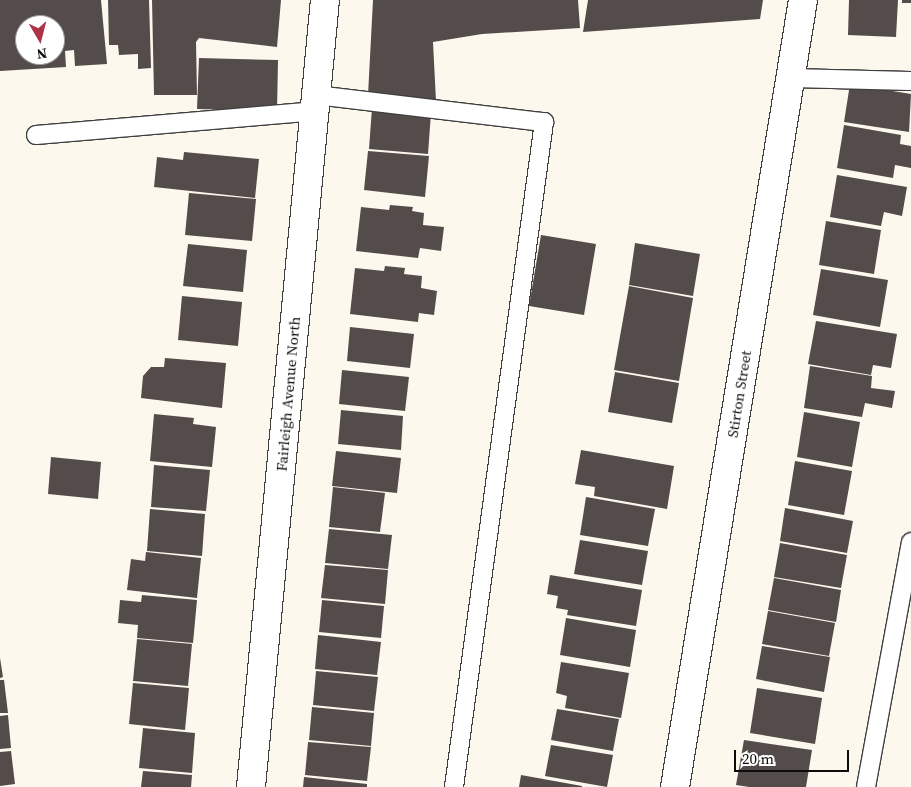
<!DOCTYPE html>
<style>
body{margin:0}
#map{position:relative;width:911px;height:787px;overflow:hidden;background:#fdf8ed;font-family:"Source Serif 4",serif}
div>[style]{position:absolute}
.building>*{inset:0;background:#544c4a}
.roads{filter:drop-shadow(1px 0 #3f3f3f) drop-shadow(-1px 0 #3f3f3f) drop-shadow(0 1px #3f3f3f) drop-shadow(0 -1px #3f3f3f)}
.service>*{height:18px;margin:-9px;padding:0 9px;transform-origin:9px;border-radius:9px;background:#fff}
.minor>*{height:28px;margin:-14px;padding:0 14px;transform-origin:14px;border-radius:14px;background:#fff}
span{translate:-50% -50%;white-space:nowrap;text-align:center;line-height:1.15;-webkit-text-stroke:5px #fff;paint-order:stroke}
.street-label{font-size:15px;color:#0c0c0c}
.north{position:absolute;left:15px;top:15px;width:50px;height:50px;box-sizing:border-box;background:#fff;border:1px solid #9e9e9e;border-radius:50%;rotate:172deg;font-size:14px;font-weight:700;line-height:20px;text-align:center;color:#0c0c0c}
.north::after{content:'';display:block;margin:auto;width:18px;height:22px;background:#ae3248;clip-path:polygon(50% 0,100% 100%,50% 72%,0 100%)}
.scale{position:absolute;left:734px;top:750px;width:115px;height:22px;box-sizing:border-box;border:2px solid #0c0c0c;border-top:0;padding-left:6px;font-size:15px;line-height:18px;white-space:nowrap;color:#0c0c0c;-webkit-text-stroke:4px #fff;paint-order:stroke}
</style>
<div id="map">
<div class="building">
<div style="clip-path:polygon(evenodd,0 0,101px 0,107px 64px,75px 66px,74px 50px,65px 51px,66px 67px,0 71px,0 0,25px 25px,55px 25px,55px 55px,25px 55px,25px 25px)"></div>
<div style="clip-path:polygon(108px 0,149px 0,151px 68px,138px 69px,138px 54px,119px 55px,118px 45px,109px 45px)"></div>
<div style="clip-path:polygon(152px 0,281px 0,277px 47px,199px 38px,196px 42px,197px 95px,154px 95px)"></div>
<div style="clip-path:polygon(373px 0,578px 0,580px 28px,482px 34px,433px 42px,436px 101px,368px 95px)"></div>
<div style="clip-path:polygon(588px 0,763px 0,760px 19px,583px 32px)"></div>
<div style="clip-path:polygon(849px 0,898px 0,896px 37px,848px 35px)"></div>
<div style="clip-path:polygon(902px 0,911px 0,911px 3px,902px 3px)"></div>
<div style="clip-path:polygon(199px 58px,278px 60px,277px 111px,197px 109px)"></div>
<div style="clip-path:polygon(850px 84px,911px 94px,909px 132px,844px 122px)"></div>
<div style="clip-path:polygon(372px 108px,431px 113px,428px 154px,369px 149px)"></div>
<div style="clip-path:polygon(844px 125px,901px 135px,900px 144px,911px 146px,911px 168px,895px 165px,893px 178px,837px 168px)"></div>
<div style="clip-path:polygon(368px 151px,429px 156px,425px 197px,364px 190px)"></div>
<div style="clip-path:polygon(184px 152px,259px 159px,255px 198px,154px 187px,157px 157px,183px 160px)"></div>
<div style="clip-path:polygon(837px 175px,907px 187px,902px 216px,884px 212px,881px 226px,830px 217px)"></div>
<div style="clip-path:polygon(189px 193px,256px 199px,252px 241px,185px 235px)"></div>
<div style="clip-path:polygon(390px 205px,413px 207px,412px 211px,424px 213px,423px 225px,444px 227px,441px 251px,420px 248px,418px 258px,356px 251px,361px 207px,389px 210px)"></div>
<div style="clip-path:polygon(826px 221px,881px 230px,874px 274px,819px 265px)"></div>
<div style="clip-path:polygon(541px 235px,596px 244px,584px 315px,529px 306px)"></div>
<div style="clip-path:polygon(635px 243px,700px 254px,693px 296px,629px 285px)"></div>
<div style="clip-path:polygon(188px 244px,247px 250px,243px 292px,183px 286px)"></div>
<div style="clip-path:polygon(385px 266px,405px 268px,404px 274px,422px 276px,421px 288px,437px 291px,434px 315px,419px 313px,418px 322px,350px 314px,355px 268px,384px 271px)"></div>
<div style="clip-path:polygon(821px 269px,888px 280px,880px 327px,813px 315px)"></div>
<div style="clip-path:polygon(629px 286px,693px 298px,679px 381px,614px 370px)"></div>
<div style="clip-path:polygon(182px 296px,242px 302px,238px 346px,178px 340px)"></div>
<div style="clip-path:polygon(816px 321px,897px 334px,891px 368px,873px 365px,871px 375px,808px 364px)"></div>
<div style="clip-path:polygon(350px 327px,414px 334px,410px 368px,347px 361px)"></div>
<div style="clip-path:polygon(165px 358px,226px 363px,222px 408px,141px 398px,143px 376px,151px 367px,164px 367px)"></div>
<div style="clip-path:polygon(810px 366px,872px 376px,871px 388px,895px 391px,892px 408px,865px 403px,862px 417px,804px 408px)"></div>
<div style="clip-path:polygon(342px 370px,409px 377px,405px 411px,339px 404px)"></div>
<div style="clip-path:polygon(615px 372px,679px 383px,672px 423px,608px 412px)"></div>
<div style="clip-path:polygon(341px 410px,403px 416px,401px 450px,338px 444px)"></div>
<div style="clip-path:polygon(804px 412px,860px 422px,852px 467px,797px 457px)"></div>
<div style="clip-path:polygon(154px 414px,194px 418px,193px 424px,216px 427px,212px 467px,150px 461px)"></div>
<div style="clip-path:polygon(581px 450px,674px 466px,667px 509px,594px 496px,595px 487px,575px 484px)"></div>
<div style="clip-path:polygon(336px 451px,401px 458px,397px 493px,332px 486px)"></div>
<div style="clip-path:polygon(51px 457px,101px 462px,98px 499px,48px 494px)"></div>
<div style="clip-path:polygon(795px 461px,852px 471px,844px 515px,788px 505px)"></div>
<div style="clip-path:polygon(154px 465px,210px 470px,206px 511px,151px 507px)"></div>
<div style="clip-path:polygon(333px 487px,385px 493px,380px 532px,329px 527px)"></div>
<div style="clip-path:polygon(586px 497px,655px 509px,648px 546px,580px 535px)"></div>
<div style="clip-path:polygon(785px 508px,853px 521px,847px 553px,780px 541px)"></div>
<div style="clip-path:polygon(150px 509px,205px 514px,202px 556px,147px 551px)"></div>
<div style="clip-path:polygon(329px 529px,392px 535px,388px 569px,325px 563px)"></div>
<div style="clip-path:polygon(580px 540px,648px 551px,642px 585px,574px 574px)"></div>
<div style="clip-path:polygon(780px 543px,847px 555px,841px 588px,774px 577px)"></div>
<div style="clip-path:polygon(146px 552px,201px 558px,197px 598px,127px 590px,131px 559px,145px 561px)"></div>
<div style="clip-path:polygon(325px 565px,388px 570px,385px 604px,321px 598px)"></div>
<div style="clip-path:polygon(550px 575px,642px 590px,636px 626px,567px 615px,568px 610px,556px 608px,558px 596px,547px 594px)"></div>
<div style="clip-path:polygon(774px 578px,841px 590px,836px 622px,768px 610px)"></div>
<div style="clip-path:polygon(142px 595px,197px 600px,193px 643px,137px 638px,138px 625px,118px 623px,120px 600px,141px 602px)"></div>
<div style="clip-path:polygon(322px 600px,384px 606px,381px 638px,319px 632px)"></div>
<div style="clip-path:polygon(768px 611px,835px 623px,829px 656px,762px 644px)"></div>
<div style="clip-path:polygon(566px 618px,636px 630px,630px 667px,560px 655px)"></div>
<div style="clip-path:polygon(318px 635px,381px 642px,377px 675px,315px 669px)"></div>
<div style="clip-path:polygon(137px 639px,192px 644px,188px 686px,133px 681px)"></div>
<div style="clip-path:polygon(762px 646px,830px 657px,824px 692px,756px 679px)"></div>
<div style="clip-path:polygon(0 658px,3px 677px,0 678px)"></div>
<div style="clip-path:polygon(561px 662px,629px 673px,621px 718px,565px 708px,567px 696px,556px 693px)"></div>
<div style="clip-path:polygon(316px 671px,378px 677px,374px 711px,313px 705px)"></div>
<div style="clip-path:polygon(0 680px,4px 680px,8px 713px,0 713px)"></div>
<div style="clip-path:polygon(133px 683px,189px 688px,185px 730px,129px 724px)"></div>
<div style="clip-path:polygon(757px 688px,822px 698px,815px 744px,750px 733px)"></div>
<div style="clip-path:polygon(312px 707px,374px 713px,371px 746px,309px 740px)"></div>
<div style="clip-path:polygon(557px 709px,619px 719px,613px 751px,551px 740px)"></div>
<div style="clip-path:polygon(8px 715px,11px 748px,0 749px,0 716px)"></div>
<div style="clip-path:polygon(143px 728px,195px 733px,192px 773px,139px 768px)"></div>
<div style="clip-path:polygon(744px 740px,812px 750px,806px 787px,749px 787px,736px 785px)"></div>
<div style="clip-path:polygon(308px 742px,371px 747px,367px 781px,305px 775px)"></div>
<div style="clip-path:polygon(551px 745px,613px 755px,607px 787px,545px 776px)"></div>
<div style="clip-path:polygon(11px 751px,15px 784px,0 786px,0 752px)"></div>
<div style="clip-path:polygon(143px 771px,192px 775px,191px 787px,141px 787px)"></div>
<div style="clip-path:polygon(521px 775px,582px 786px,582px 787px,519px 787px)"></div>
<div style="clip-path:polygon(304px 777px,367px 784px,367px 787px,303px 787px)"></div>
</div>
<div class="roads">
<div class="service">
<div style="left:791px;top:78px;width:120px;rotate:1.4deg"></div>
<div style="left:316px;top:95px;width:230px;rotate:6.8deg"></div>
<div style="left:544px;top:122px;width:671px;rotate:97.71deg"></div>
<div style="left:36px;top:135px;width:279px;rotate:-4.9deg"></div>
<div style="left:866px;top:787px;width:249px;rotate:-79.6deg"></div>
</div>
<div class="minor">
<div style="left:251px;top:787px;width:790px;rotate:-84.63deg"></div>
<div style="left:675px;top:787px;width:797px;rotate:-80.76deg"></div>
</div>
</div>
<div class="street-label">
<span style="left:288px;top:394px;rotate:-85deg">Fairleigh Avenue North</span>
<span style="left:739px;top:394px;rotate:-81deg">Stirton Street</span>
</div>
<div class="north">N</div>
<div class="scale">20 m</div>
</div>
